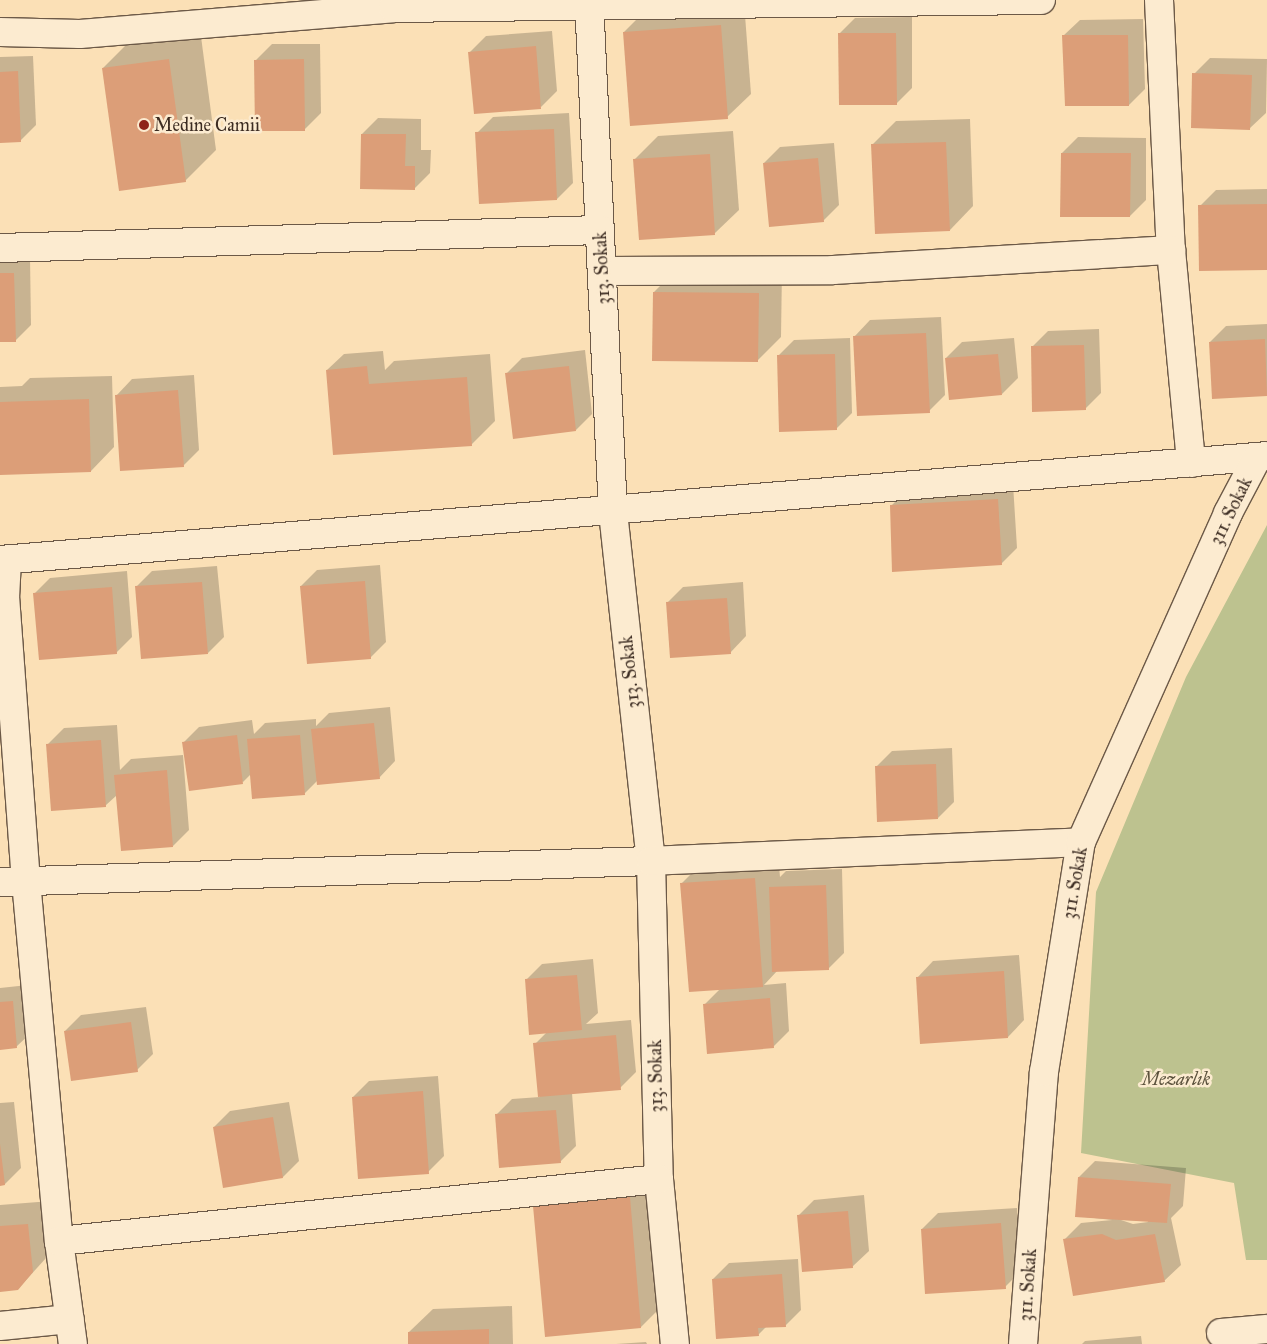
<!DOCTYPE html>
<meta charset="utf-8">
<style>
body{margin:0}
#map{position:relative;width:1267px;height:1344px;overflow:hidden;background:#fbe0b6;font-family:"IM FELL Great Primer",serif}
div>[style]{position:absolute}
.green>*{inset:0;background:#bdc28f}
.shadow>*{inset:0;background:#0003}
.building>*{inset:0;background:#dc9e78}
.roads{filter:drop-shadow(1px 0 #6c5947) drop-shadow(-1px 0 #6c5947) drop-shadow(0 1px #6c5947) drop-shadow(0 -1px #6c5947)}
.minor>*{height:28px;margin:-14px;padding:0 14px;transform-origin:14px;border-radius:14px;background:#fcebd0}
.dots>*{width:14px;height:14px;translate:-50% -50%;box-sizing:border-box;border:2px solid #fcebd0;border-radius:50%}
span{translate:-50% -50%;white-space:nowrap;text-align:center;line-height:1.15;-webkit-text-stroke:5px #fcebd0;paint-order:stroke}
.poi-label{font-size:18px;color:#3c2c22}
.left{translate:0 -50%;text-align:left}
.street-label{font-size:18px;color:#3c2c22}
.park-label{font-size:18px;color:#5c523d;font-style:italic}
</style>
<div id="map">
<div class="green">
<div style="clip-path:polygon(1267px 525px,1267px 1260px,1246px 1260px,1234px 1183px,1081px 1153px,1096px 892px,1186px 677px)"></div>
</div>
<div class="shadow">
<div style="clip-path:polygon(744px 2px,751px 94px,727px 117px,624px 32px,648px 8px)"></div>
<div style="clip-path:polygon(912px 17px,912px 88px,896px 104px,839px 34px,855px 18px)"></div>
<div style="clip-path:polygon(1143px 19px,1145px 89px,1129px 105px,1063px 36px,1080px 20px)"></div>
<div style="clip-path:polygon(200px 29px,216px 150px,185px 181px,103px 68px,134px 37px)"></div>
<div style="clip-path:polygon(552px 31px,557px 91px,541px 107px,470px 52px,486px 36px)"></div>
<div style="clip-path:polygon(272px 44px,320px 44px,321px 113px,305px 129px,256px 60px)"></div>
<div style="clip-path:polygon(33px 56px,36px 125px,20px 141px,0 142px,0 57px)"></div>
<div style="clip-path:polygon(1210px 58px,1267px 59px,1266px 113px,1249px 129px,1194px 74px)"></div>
<div style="clip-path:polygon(569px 113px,573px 183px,557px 199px,477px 133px,493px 117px)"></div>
<div style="clip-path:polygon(378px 118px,421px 119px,421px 150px,431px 150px,430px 173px,414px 189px,362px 134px)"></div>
<div style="clip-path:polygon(970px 119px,973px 206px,950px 230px,872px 145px,896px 121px)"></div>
<div style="clip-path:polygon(733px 131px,739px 210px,715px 233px,640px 239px,634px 160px,658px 136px)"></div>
<div style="clip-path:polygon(1078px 137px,1146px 138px,1146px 200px,1130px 216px,1062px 153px)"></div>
<div style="clip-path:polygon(834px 143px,839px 205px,823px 221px,764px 163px,780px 147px)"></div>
<div style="clip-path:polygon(1267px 189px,1267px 268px,1200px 206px,1216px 190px)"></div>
<div style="clip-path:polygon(30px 257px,31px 325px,15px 341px,0 341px,0 258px)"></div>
<div style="clip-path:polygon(678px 268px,782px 269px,781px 337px,757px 361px,654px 292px)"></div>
<div style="clip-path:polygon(941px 317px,945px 395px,929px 411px,854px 337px,870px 320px)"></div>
<div style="clip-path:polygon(1267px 324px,1267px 395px,1213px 397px,1210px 342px,1226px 326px)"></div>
<div style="clip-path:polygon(1099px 329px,1101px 393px,1085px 409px,1032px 347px,1048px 331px)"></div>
<div style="clip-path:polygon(850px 338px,852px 413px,836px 429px,778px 356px,794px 340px)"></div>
<div style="clip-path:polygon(1014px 338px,1018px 378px,1002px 394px,946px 358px,962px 342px)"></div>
<div style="clip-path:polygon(585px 350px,592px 414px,576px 430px,506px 374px,522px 358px)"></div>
<div style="clip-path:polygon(383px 351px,385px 370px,394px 361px,490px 354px,495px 421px,471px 445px,327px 370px,344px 354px)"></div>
<div style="clip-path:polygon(194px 375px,199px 450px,183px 466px,116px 396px,132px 379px)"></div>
<div style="clip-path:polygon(112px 376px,114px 447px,91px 471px,0 473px,0 387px,22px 386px,30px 378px)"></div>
<div style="clip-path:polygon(1013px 484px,1017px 548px,1001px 564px,891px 506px,907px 490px)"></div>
<div style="clip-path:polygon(380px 565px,386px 642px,370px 658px,301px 586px,317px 570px)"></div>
<div style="clip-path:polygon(217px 566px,224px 637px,208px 653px,136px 587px,152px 571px)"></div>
<div style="clip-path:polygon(127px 571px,132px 637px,116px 653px,34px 594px,50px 578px)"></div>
<div style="clip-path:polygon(743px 582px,746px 636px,730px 653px,667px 603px,683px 587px)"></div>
<div style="clip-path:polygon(390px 707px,395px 761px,379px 778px,318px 780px,304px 794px,251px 774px,243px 782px,183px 743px,199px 727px,252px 720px,254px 734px,265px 723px,316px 719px,316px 726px,329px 713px)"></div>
<div style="clip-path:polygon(117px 725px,120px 770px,131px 759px,183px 755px,189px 830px,173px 846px,117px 795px,105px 806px,48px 744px,64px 728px)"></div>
<div style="clip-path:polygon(952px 748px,954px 802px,938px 818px,876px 767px,892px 751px)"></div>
<div style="clip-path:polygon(778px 855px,780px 877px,786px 871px,842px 869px,844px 953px,828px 969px,778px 970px,764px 985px,786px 983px,789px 1031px,773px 1047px,705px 1004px,720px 989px,681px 884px,705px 860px)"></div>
<div style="clip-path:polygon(1019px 955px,1024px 1020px,1008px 1037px,917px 978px,933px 961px)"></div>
<div style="clip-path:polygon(593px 959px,598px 1013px,586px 1024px,631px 1020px,636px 1072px,620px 1088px,572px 1093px,576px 1146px,560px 1162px,496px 1115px,512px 1099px,540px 1097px,535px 1044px,547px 1032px,526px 980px,542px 964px)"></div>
<div style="clip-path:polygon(28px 985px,33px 1031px,16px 1047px,0 1048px,0 988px)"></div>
<div style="clip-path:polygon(146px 1007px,153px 1054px,137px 1070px,65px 1031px,81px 1015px)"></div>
<div style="clip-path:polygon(438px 1076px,444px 1156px,428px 1172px,353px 1097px,369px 1081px)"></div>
<div style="clip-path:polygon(14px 1102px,21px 1168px,5px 1184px,0 1184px,0 1103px)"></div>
<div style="clip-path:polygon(289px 1102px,299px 1161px,283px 1177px,224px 1186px,214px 1127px,230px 1111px)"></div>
<div style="clip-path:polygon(evenodd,1095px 1161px,1186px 1168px,1183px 1206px,1171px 1218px,1181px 1265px,1164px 1281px,1065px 1239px,1081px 1223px,1112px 1220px,1076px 1216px,1079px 1177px,1095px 1161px,1121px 1220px,1148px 1221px,1148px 1222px,1133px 1224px,1121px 1220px)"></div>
<div style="clip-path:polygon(653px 1174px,665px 1303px,641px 1327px,547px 1335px,535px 1207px,558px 1183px)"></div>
<div style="clip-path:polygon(864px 1195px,869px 1251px,852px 1267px,798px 1216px,814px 1200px)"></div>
<div style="clip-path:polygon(51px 1201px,56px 1247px,18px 1289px,0 1290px,0 1205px)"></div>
<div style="clip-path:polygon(1017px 1208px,1021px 1271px,1005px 1287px,922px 1229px,938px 1213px)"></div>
<div style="clip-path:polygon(798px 1259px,801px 1310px,785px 1326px,766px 1327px,758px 1335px,713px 1279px,729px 1263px)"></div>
<div style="clip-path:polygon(512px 1306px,513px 1344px,409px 1344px,409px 1332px,433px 1309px)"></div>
<div style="clip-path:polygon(1141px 1336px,1142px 1344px,1082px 1344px,1085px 1341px)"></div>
<div style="clip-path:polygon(646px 1342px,647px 1344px,616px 1344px)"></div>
</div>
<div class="building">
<div style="clip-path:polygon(721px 25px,728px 119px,630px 126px,623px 32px)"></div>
<div style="clip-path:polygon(838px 33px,896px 33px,897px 105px,839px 105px)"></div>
<div style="clip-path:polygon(1062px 35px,1128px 35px,1129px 106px,1065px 106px)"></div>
<div style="clip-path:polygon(536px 46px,541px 109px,474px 114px,468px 52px)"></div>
<div style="clip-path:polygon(169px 59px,186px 182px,119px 191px,102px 68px)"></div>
<div style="clip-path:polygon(304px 59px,305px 131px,255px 131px,254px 60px)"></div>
<div style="clip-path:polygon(18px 71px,21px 142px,0 143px,0 72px)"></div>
<div style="clip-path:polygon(1192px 73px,1252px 75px,1250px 130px,1191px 128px)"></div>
<div style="clip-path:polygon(554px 129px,557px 200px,479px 204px,475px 132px)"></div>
<div style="clip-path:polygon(361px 134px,406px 134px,405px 166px,415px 166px,415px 190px,360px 189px)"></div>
<div style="clip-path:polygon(946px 142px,950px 231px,875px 234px,871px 144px)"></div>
<div style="clip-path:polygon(1061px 153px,1131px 153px,1130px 217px,1060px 217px)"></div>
<div style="clip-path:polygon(710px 154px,715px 235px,639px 240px,633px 159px)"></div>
<div style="clip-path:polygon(818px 158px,824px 222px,769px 227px,763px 163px)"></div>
<div style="clip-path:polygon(1267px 204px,1267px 270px,1199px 271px,1198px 205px)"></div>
<div style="clip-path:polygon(0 273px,14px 273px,16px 342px,0 342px)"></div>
<div style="clip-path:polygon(653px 292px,759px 293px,758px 362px,652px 361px)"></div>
<div style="clip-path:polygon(926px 333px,930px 413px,857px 416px,853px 336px)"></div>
<div style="clip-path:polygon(1265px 339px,1267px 396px,1212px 399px,1209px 342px)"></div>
<div style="clip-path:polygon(1084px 345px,1086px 410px,1032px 412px,1031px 346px)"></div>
<div style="clip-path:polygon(835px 354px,837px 430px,779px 432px,777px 355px)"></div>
<div style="clip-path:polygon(998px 354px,1002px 395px,949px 400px,945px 358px)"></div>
<div style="clip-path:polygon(367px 366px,369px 384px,467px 377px,472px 446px,333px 455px,326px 370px)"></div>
<div style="clip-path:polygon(569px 366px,576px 431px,513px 439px,505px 373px)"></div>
<div style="clip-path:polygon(178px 390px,184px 467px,120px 471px,115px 395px)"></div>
<div style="clip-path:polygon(89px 399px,91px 472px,0 475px,0 402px)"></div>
<div style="clip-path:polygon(998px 499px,1002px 565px,892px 572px,890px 505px)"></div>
<div style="clip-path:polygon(365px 581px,371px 659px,307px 664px,300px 586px)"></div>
<div style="clip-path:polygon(202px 582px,208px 654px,141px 659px,135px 586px)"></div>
<div style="clip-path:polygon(112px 587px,117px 654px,39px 660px,33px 593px)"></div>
<div style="clip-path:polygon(727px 598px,731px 654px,670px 658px,666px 602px)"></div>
<div style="clip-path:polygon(374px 723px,380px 779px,317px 785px,311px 729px)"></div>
<div style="clip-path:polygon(237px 735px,243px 784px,189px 791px,182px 742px)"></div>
<div style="clip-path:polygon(300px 735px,305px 795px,252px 799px,247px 739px)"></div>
<div style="clip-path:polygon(101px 740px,106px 807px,51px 811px,46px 744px)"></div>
<div style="clip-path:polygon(936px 764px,938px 819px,877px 822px,875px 766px)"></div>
<div style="clip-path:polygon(167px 770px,173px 847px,121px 851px,114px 775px)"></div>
<div style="clip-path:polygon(755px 878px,763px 987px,689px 992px,680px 883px)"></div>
<div style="clip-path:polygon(826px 885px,829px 970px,772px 972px,769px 887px)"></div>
<div style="clip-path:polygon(1004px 971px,1008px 1038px,920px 1044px,916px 977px)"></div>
<div style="clip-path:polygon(577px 975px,582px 1030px,529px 1035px,525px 979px)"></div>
<div style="clip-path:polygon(770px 998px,774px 1048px,707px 1054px,703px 1004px)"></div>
<div style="clip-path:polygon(13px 1001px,17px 1048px,0 1050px,0 1002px)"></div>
<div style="clip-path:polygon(131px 1022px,138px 1072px,71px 1081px,64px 1031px)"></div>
<div style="clip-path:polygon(616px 1035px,621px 1090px,538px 1097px,533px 1043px)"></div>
<div style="clip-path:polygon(423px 1091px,429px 1174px,358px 1179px,352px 1097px)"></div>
<div style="clip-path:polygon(556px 1110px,561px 1163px,499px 1168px,495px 1114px)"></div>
<div style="clip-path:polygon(273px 1117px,283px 1178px,223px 1188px,213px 1127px)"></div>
<div style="clip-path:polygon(0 1144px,5px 1185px,0 1186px)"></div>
<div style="clip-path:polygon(1078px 1177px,1171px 1184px,1167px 1223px,1075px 1217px)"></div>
<div style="clip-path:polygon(630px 1197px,641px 1328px,545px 1337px,533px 1206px)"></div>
<div style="clip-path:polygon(848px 1211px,853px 1268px,802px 1272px,797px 1215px)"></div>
<div style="clip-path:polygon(1001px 1223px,1006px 1289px,925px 1294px,921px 1229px)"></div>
<div style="clip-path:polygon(28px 1224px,33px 1272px,18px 1290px,0 1292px,0 1226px)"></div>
<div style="clip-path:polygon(1102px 1234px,1116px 1240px,1155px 1234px,1165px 1282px,1073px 1296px,1063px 1239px)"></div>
<div style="clip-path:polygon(782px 1274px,786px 1327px,758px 1328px,759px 1336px,716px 1339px,712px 1279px)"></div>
<div style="clip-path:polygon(489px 1329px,489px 1344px,408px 1344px,408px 1332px)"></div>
</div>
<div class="roads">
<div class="minor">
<div style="left:589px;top:0;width:513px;rotate:87.32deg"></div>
<div style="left:613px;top:512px;width:351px;rotate:83.8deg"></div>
<div style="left:651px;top:861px;width:318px;rotate:88.6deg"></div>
<div style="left:659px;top:1179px;width:166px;rotate:84.5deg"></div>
<div style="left:1159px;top:0;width:250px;rotate:87.3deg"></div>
<div style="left:1171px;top:250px;width:214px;rotate:84.6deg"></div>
<div style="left:0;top:32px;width:80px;rotate:1.4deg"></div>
<div style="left:80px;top:34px;width:314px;rotate:-4.7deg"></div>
<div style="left:393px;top:8px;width:648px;rotate:-0.71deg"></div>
<div style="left:0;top:248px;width:600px;rotate:-1.72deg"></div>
<div style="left:603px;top:271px;width:230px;rotate:-0.2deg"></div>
<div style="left:833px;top:270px;width:339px;rotate:-3.4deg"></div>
<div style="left:0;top:560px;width:1271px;rotate:-4.69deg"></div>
<div style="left:7px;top:560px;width:36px;rotate:93deg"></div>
<div style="left:5px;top:596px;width:286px;rotate:85.8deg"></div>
<div style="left:26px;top:881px;width:362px;rotate:84.8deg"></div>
<div style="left:59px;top:1241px;width:104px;rotate:82.3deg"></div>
<div style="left:0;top:882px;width:651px;rotate:-1.85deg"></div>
<div style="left:651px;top:861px;width:430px;rotate:-2.5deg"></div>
<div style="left:59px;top:1241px;width:603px;rotate:-5.9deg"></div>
<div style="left:0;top:1326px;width:70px;rotate:-5.7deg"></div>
<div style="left:1221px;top:1333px;width:46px;rotate:-5deg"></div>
<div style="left:1023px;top:1344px;width:273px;rotate:-85.6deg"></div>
<div style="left:1044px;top:1072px;width:233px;rotate:-80.9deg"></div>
<div style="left:1081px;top:842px;width:360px;rotate:-65.9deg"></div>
<div style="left:1228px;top:513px;width:62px;rotate:-62.2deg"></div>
</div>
</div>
<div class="dots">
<div style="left:144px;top:125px;background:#8f2418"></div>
</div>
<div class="poi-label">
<span class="left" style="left:154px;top:125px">Medine Camii</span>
</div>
<div class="street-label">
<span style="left:602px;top:268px;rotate:-93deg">313. Sokak</span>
<span style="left:1231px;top:511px;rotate:-64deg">311. Sokak</span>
<span style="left:630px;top:672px;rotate:-96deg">313. Sokak</span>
<span style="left:1075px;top:883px;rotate:-80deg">311. Sokak</span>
<span style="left:656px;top:1076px;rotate:-91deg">313. Sokak</span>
<span style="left:1028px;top:1285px;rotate:-86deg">311. Sokak</span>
</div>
<div class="park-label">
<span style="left:1176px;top:1079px">Mezarlık</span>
</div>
</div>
